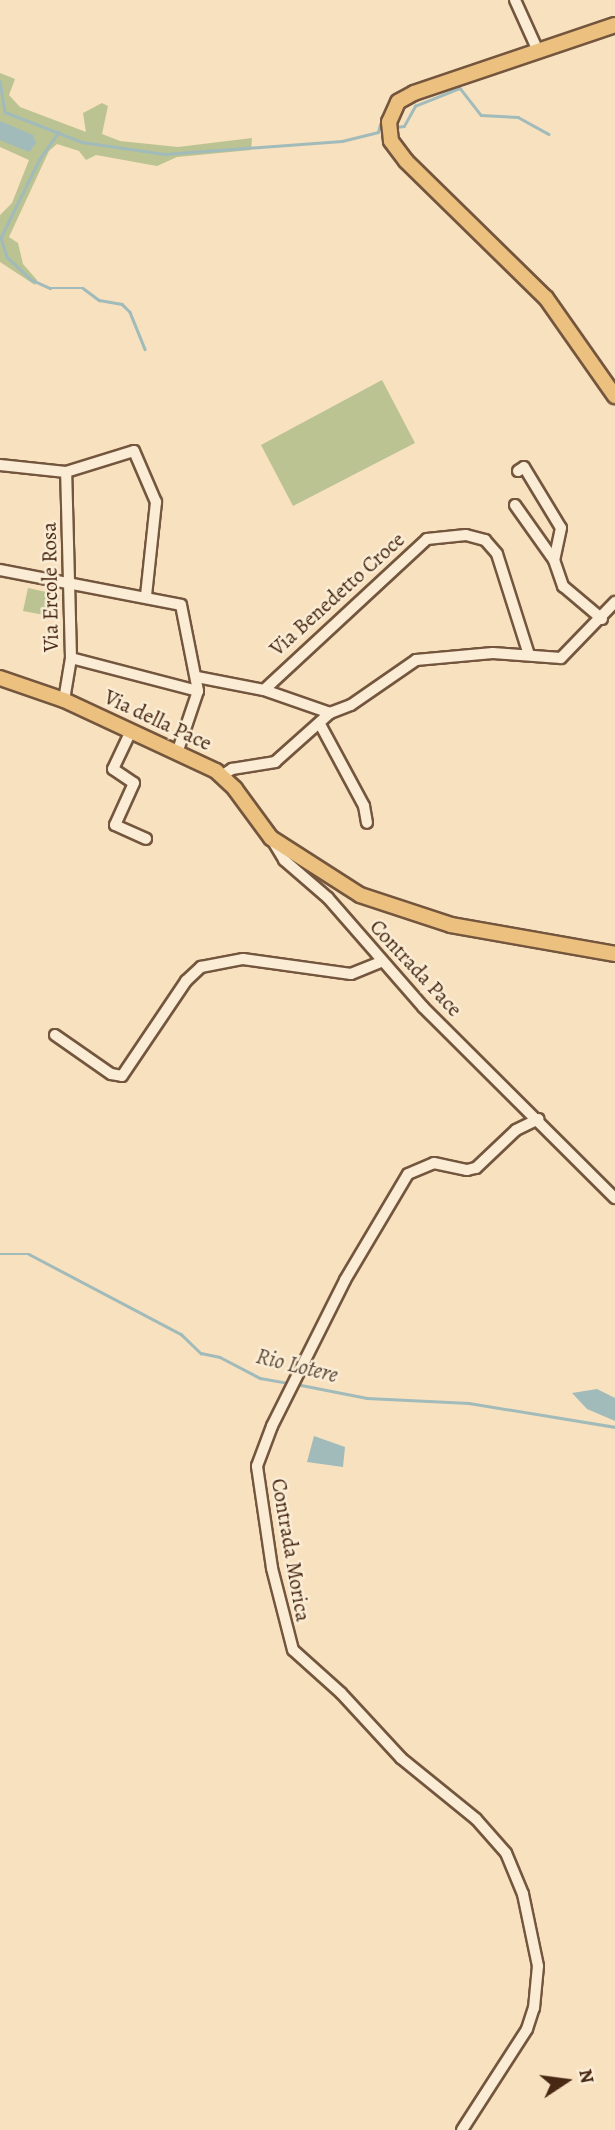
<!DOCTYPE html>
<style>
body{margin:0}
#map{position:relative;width:615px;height:2130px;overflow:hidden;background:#f8e1be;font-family:Alegreya,serif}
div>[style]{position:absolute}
.green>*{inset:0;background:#bbc393}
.water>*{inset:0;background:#a1bbbb}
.stream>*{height:2.5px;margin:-1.25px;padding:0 1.25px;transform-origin:1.25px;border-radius:1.25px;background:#a1bbbb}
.roads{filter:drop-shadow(2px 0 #74563e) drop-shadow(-2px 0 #74563e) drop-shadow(0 2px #74563e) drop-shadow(0 -2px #74563e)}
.minor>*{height:10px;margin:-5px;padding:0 5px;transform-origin:5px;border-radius:5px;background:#faecd5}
.major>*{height:14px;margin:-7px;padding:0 7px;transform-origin:7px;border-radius:7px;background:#ecc07f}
span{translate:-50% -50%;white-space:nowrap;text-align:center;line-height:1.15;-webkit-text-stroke:5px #faecd5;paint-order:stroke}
.street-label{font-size:21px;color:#482813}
.water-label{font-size:23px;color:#5e4d3d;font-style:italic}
.north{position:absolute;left:531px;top:2046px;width:70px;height:70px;-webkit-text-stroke:5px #faecd5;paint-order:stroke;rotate:77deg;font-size:19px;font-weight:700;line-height:28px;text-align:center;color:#482813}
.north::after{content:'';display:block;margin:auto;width:24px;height:32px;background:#482813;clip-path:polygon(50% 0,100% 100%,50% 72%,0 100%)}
</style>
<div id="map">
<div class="green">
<div style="clip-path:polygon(0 73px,15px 79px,9px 95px,20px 107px,86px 132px,83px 113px,102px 103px,108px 106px,102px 134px,120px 141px,178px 147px,252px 138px,251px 150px,177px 157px,157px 166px,96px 155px,86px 160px,79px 151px,57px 144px,49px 151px,9px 237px,18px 243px,23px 264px,37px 280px,35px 285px,0 262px,0 215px,12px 203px,29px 160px,0 147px)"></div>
<div style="clip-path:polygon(382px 380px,415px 443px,293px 506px,261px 445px)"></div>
<div style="clip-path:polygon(28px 588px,60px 595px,55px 617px,23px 611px)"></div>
</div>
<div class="water">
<div style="clip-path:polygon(0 121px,33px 135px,36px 143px,29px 152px,0 140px)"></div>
<div style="clip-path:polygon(597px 1389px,615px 1398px,615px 1421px,587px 1409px,572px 1393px)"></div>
<div style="clip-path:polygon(314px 1436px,345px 1447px,343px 1467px,307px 1462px)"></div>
</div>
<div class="stream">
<div style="left:0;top:81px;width:31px;rotate:81deg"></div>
<div style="left:5px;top:112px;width:83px;rotate:21.3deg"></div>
<div style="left:82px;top:142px;width:83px;rotate:8.3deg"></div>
<div style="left:164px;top:154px;width:178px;rotate:-4.2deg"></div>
<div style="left:342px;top:141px;width:37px;rotate:-14deg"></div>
<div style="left:378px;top:132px;width:8px;rotate:-76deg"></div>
<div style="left:396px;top:127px;width:8px;rotate:-7deg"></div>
<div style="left:404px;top:126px;width:23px;rotate:-61deg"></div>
<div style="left:415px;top:106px;width:48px;rotate:-21.8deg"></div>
<div style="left:460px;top:88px;width:34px;rotate:52deg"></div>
<div style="left:481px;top:115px;width:37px;rotate:3deg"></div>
<div style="left:518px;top:117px;width:35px;rotate:29deg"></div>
<div style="left:59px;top:132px;width:33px;rotate:125deg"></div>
<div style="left:40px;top:159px;width:88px;rotate:116.3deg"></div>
<div style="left:1px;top:238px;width:20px;rotate:72deg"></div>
<div style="left:7px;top:257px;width:34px;rotate:43deg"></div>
<div style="left:32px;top:280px;width:20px;rotate:24deg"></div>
<div style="left:50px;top:288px;width:33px"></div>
<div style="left:83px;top:288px;width:20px;rotate:37deg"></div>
<div style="left:99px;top:300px;width:23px;rotate:10deg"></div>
<div style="left:122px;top:304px;width:11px;rotate:45deg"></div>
<div style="left:130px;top:312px;width:40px;rotate:68deg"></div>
<div style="left:0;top:1254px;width:29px"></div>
<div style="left:29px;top:1254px;width:172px;rotate:27.8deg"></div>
<div style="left:181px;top:1334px;width:28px;rotate:44deg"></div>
<div style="left:201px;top:1353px;width:19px;rotate:12deg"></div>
<div style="left:220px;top:1357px;width:45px;rotate:27.7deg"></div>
<div style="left:260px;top:1378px;width:29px;rotate:10deg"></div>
<div style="left:296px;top:1384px;width:72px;rotate:11.2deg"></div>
<div style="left:367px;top:1398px;width:102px;rotate:2.8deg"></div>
<div style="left:469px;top:1403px;width:148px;rotate:9.3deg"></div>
</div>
<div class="roads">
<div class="minor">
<div style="left:515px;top:0;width:56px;rotate:65.7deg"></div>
<div style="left:0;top:465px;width:66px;rotate:6.1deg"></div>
<div style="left:66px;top:472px;width:71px;rotate:-17.2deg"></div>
<div style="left:134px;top:451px;width:56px;rotate:66.7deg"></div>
<div style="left:156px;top:502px;width:95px;rotate:96.1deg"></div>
<div style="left:518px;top:471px;width:7px;rotate:-34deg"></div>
<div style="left:524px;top:467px;width:71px;rotate:58.8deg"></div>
<div style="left:561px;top:528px;width:33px;rotate:102deg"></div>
<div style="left:515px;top:505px;width:67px;rotate:54.7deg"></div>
<div style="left:554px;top:560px;width:28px;rotate:71deg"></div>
<div style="left:563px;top:586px;width:51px;rotate:40.2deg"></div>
<div style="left:0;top:570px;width:184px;rotate:10.9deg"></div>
<div style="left:181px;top:605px;width:88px;rotate:78.8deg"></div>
<div style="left:198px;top:691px;width:65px;rotate:108.7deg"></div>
<div style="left:71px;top:658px;width:131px;rotate:14.6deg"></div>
<div style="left:197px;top:677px;width:68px;rotate:11deg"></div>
<div style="left:264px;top:690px;width:70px;rotate:19.2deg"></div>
<div style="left:264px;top:690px;width:222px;rotate:-42.8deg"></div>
<div style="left:427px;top:539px;width:39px;rotate:-6deg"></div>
<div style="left:466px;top:535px;width:20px;rotate:15deg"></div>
<div style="left:485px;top:540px;width:18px;rotate:49deg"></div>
<div style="left:497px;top:554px;width:106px;rotate:72.4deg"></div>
<div style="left:64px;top:700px;width:43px;rotate:-80.5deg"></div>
<div style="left:71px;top:658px;width:186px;rotate:-91.5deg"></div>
<div style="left:321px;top:726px;width:91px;rotate:61.7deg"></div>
<div style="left:364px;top:806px;width:17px;rotate:80deg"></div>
<div style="left:131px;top:731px;width:42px;rotate:115.3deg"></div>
<div style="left:113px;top:769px;width:25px;rotate:34deg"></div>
<div style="left:134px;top:783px;width:46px;rotate:114.3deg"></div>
<div style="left:115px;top:825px;width:34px;rotate:24deg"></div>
<div style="left:223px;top:775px;width:11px;rotate:-34deg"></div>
<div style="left:232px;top:769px;width:44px;rotate:-9.2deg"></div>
<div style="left:275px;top:762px;width:74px;rotate:-41.7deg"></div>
<div style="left:330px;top:713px;width:22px;rotate:-21deg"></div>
<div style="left:351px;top:705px;width:79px;rotate:-34.7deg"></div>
<div style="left:416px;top:660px;width:77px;rotate:-5.2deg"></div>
<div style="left:493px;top:653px;width:68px;rotate:4.2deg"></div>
<div style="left:561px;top:658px;width:78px;rotate:-46deg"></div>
<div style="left:271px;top:838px;width:26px;rotate:59deg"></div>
<div style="left:284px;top:860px;width:58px;rotate:40.8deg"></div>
<div style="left:328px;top:898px;width:145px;rotate:48.9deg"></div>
<div style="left:423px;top:1007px;width:271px;rotate:44.9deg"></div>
<div style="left:55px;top:1035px;width:68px;rotate:34.9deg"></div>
<div style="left:111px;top:1074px;width:11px;rotate:10deg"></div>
<div style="left:122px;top:1076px;width:115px;rotate:-56deg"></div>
<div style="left:186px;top:981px;width:21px;rotate:-43deg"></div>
<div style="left:201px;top:967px;width:43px;rotate:-10.8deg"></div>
<div style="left:243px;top:959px;width:109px;rotate:7.9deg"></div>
<div style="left:351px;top:974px;width:31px;rotate:-22deg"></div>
<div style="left:462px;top:2130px;width:120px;rotate:-57.2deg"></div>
<div style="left:527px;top:2029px;width:22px;rotate:-72deg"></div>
<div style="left:534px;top:2008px;width:42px;rotate:-84.6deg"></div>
<div style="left:538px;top:1966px;width:74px;rotate:-101.8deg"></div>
<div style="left:523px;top:1894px;width:44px;rotate:-112.5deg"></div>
<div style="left:506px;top:1853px;width:45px;rotate:-131.4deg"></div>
<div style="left:476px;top:1819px;width:97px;rotate:-140.9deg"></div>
<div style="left:401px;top:1758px;width:88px;rotate:-132.7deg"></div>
<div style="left:341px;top:1693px;width:64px;rotate:-138.1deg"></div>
<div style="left:293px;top:1650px;width:85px;rotate:-104.4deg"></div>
<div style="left:272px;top:1568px;width:103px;rotate:-98.4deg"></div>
<div style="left:257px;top:1466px;width:43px;rotate:-69.4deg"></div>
<div style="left:272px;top:1426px;width:163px;rotate:-63.4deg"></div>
<div style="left:345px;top:1280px;width:123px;rotate:-59.3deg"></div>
<div style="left:408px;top:1174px;width:28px;rotate:-23deg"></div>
<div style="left:434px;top:1163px;width:34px;rotate:12deg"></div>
<div style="left:467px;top:1170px;width:9px;rotate:-13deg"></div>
<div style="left:476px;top:1168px;width:55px;rotate:-43.5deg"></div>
<div style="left:516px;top:1130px;width:25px;rotate:-26deg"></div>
</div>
<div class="major">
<div style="left:615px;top:25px;width:212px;rotate:161.3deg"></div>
<div style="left:414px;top:93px;width:18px;rotate:151deg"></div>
<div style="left:398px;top:102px;width:22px;rotate:114deg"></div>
<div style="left:389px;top:122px;width:19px;rotate:84deg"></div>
<div style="left:391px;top:141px;width:25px;rotate:53deg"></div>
<div style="left:406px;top:161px;width:196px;rotate:44.4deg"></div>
<div style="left:546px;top:298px;width:120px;rotate:54.9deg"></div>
<div style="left:0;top:678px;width:68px;rotate:19deg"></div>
<div style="left:64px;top:700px;width:168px;rotate:25deg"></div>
<div style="left:216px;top:771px;width:26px;rotate:43deg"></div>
<div style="left:235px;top:789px;width:61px;rotate:53.7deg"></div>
<div style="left:271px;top:838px;width:106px;rotate:32.6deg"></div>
<div style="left:360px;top:895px;width:96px;rotate:18.2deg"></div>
<div style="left:451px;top:925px;width:167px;rotate:10deg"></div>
</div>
</div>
<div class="street-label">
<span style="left:50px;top:587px;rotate:-91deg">Via Ercole Rosa</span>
<span style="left:337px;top:594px;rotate:-42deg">Via Benedetto Croce</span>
<span style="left:158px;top:720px;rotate:25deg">Via della Pace</span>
<span style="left:416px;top:968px;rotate:47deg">Contrada Pace</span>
<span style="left:291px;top:1550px;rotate:80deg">Contrada Morica</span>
</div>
<div class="water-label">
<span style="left:297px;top:1366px;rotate:14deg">Rio Lotere</span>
</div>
<div class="north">N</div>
</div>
